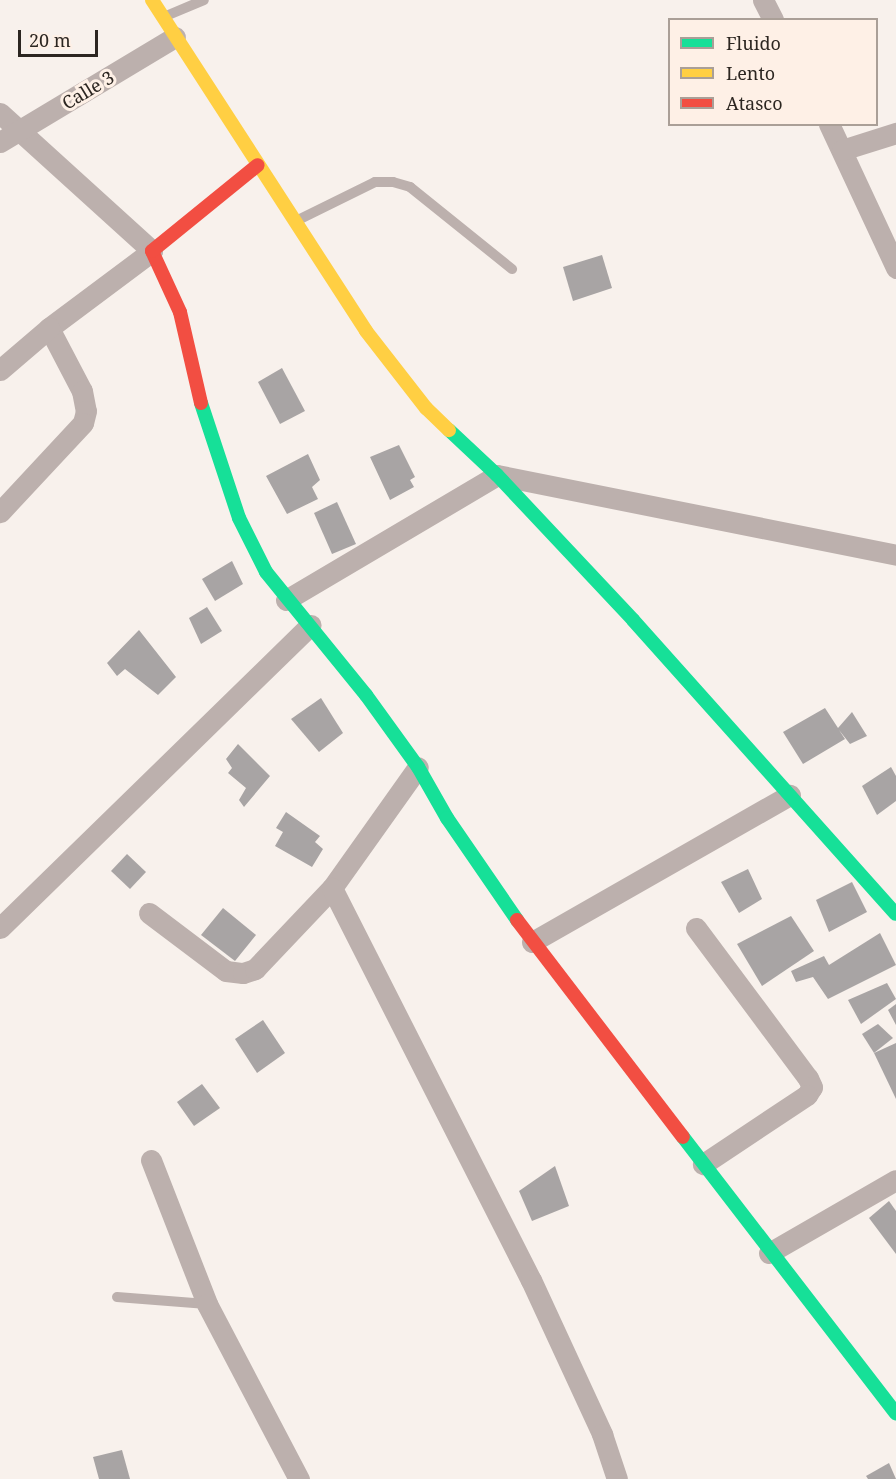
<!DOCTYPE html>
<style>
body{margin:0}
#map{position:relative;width:896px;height:1479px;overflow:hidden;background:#f8f1ec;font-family:"Noto Serif",serif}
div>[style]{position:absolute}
.building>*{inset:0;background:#a8a4a4}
.lane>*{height:10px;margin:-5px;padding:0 5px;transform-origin:5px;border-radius:5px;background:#bcb0ad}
.street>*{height:21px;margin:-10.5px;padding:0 10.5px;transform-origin:10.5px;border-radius:10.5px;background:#bcb0ad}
.fast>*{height:14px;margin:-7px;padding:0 7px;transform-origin:7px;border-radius:7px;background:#16e098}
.slow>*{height:14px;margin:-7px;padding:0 7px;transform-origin:7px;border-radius:7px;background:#ffcf43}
.jam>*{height:14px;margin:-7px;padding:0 7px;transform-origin:7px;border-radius:7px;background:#f24e42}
span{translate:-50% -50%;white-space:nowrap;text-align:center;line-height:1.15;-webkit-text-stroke:6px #fef0e6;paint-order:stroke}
.street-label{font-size:18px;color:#2c2621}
.legend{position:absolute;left:668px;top:18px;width:210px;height:108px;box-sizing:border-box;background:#fef0e6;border:2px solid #aa9f97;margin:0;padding:8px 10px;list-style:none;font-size:18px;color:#2c2621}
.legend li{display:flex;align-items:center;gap:12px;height:30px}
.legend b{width:30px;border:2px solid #aa9f97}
.scale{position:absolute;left:18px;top:30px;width:80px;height:27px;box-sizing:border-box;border:3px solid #2c2621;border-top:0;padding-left:8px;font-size:18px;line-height:21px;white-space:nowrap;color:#2c2621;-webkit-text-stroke:4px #fef0e6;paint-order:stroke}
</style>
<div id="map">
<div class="building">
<div style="clip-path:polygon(602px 255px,612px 288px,573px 301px,563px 267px)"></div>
<div style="clip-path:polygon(282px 368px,305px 411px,280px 424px,258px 382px)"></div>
<div style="clip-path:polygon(399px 445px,415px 477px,410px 480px,414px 487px,390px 500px,370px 457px)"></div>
<div style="clip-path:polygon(308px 454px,320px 480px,312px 487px,318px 499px,287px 514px,266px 476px)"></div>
<div style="clip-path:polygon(337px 502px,356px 544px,332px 554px,314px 513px)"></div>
<div style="clip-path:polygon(232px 561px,243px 584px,215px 601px,202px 579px)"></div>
<div style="clip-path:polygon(207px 607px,222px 631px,201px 644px,189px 618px)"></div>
<div style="clip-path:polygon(139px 630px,176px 677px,158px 695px,125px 669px,117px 676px,107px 663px)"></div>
<div style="clip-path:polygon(321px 698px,343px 733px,319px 752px,291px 719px)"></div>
<div style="clip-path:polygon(825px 708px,838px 728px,852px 712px,867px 736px,850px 744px,839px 730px,845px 739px,803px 764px,783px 732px)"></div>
<div style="clip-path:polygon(238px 744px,270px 776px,244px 807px,239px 800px,246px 788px,228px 773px,232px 768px,226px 759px)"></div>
<div style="clip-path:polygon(891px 767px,896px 776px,896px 801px,877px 815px,862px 786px)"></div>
<div style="clip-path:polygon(286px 812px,320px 836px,315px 842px,323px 849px,312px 867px,275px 846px,283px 832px,276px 828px)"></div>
<div style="clip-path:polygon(127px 854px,146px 872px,130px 889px,111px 871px)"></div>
<div style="clip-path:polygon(748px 869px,762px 899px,739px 913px,721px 882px)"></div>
<div style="clip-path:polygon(852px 882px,867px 912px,829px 932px,816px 900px)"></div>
<div style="clip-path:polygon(223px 908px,256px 935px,235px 961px,201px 935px)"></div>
<div style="clip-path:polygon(791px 916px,814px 951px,762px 986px,737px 944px)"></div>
<div style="clip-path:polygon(880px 933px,896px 965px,828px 999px,813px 977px,796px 982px,791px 971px,824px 956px,829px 965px)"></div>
<div style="clip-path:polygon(887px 983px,896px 999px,861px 1024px,848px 1000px)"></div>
<div style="clip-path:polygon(896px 1004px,896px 1025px,888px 1010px)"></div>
<div style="clip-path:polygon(263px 1020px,285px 1053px,257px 1073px,235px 1039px)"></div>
<div style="clip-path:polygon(878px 1024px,893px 1038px,874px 1053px,862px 1034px)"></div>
<div style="clip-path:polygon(896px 1043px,896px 1099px,874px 1053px)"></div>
<div style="clip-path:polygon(202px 1084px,220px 1108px,194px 1126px,177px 1102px)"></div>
<div style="clip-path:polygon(555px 1166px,569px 1206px,532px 1221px,519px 1191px)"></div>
<div style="clip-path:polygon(889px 1201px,896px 1211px,896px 1254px,869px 1218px)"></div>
<div style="clip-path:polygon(122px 1450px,130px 1479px,99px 1479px,93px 1457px)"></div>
<div style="clip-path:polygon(889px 1463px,896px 1479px,868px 1479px,866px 1476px)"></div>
</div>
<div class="lane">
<div style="left:166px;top:16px;width:41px;rotate:-22.8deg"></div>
<div style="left:298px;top:220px;width:86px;rotate:-26.3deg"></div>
<div style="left:375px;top:182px;width:18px"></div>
<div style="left:393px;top:182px;width:18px;rotate:16deg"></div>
<div style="left:410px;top:187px;width:131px;rotate:38.8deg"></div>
<div style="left:117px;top:1297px;width:90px;rotate:4.4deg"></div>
</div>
<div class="street">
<div style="left:763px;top:0;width:22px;rotate:63deg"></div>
<div style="left:0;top:113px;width:205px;rotate:42.2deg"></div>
<div style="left:152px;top:251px;width:129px;rotate:143.2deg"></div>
<div style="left:49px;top:328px;width:71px;rotate:62.4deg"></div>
<div style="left:82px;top:391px;width:20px;rotate:79deg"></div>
<div style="left:86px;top:411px;width:12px;rotate:104deg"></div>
<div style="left:83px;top:423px;width:122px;rotate:133deg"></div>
<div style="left:829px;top:124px;width:159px;rotate:65deg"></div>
<div style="left:0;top:142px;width:204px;rotate:-31deg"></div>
<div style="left:842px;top:150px;width:57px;rotate:-17.5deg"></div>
<div style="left:0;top:370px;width:65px;rotate:-40.6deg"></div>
<div style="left:286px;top:600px;width:245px;rotate:-30.6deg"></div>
<div style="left:497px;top:475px;width:407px;rotate:11.3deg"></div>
<div style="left:332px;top:888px;width:148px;rotate:-54.6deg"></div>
<div style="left:149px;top:913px;width:96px;rotate:37deg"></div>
<div style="left:226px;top:971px;width:17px;rotate:7deg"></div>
<div style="left:243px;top:973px;width:13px;rotate:-18deg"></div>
<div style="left:255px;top:969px;width:112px;rotate:-46.5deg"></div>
<div style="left:332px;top:888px;width:440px;rotate:63.1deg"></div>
<div style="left:531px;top:1280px;width:170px;rotate:65.2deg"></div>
<div style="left:602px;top:1434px;width:47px;rotate:71.6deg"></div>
<div style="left:0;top:928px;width:434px;rotate:-44.3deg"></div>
<div style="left:696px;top:928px;width:187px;rotate:53.3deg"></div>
<div style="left:808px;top:1078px;width:10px;rotate:66deg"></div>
<div style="left:812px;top:1087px;width:9px;rotate:122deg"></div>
<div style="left:807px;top:1095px;width:125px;rotate:146.4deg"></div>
<div style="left:532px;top:942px;width:297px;rotate:-29.7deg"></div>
<div style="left:151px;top:1160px;width:155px;rotate:68.7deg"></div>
<div style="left:207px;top:1304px;width:198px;rotate:62.3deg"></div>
<div style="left:769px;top:1253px;width:146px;rotate:-29.9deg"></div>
</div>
<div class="fast">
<div style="left:201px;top:403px;width:121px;rotate:71.7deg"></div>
<div style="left:239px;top:518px;width:60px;rotate:63.4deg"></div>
<div style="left:266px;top:572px;width:159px;rotate:50.9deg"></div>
<div style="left:366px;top:695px;width:89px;rotate:54.2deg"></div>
<div style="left:418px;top:767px;width:59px;rotate:60.4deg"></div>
<div style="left:447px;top:818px;width:124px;rotate:55.5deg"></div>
<div style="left:449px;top:430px;width:66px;rotate:43.2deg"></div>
<div style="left:497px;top:475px;width:199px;rotate:46.8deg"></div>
<div style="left:633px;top:620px;width:394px;rotate:48.2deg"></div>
<div style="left:683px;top:1137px;width:349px;rotate:52.4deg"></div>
</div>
<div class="slow">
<div style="left:152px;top:0;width:394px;rotate:57.1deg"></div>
<div style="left:366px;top:331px;width:98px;rotate:52.1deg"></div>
<div style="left:426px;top:408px;width:32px;rotate:44deg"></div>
</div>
<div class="jam">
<div style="left:201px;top:403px;width:93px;rotate:-103deg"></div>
<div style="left:180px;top:312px;width:67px;rotate:-114.7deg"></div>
<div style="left:152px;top:251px;width:136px;rotate:-39.1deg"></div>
<div style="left:517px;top:920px;width:273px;rotate:52.6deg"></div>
</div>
<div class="street-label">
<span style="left:88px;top:90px;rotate:-31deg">Calle 3</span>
</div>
<ul class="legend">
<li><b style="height:8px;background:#16e098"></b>Fluido</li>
<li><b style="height:8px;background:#ffcf43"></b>Lento</li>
<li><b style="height:8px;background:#f24e42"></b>Atasco</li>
</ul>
<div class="scale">20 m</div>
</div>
